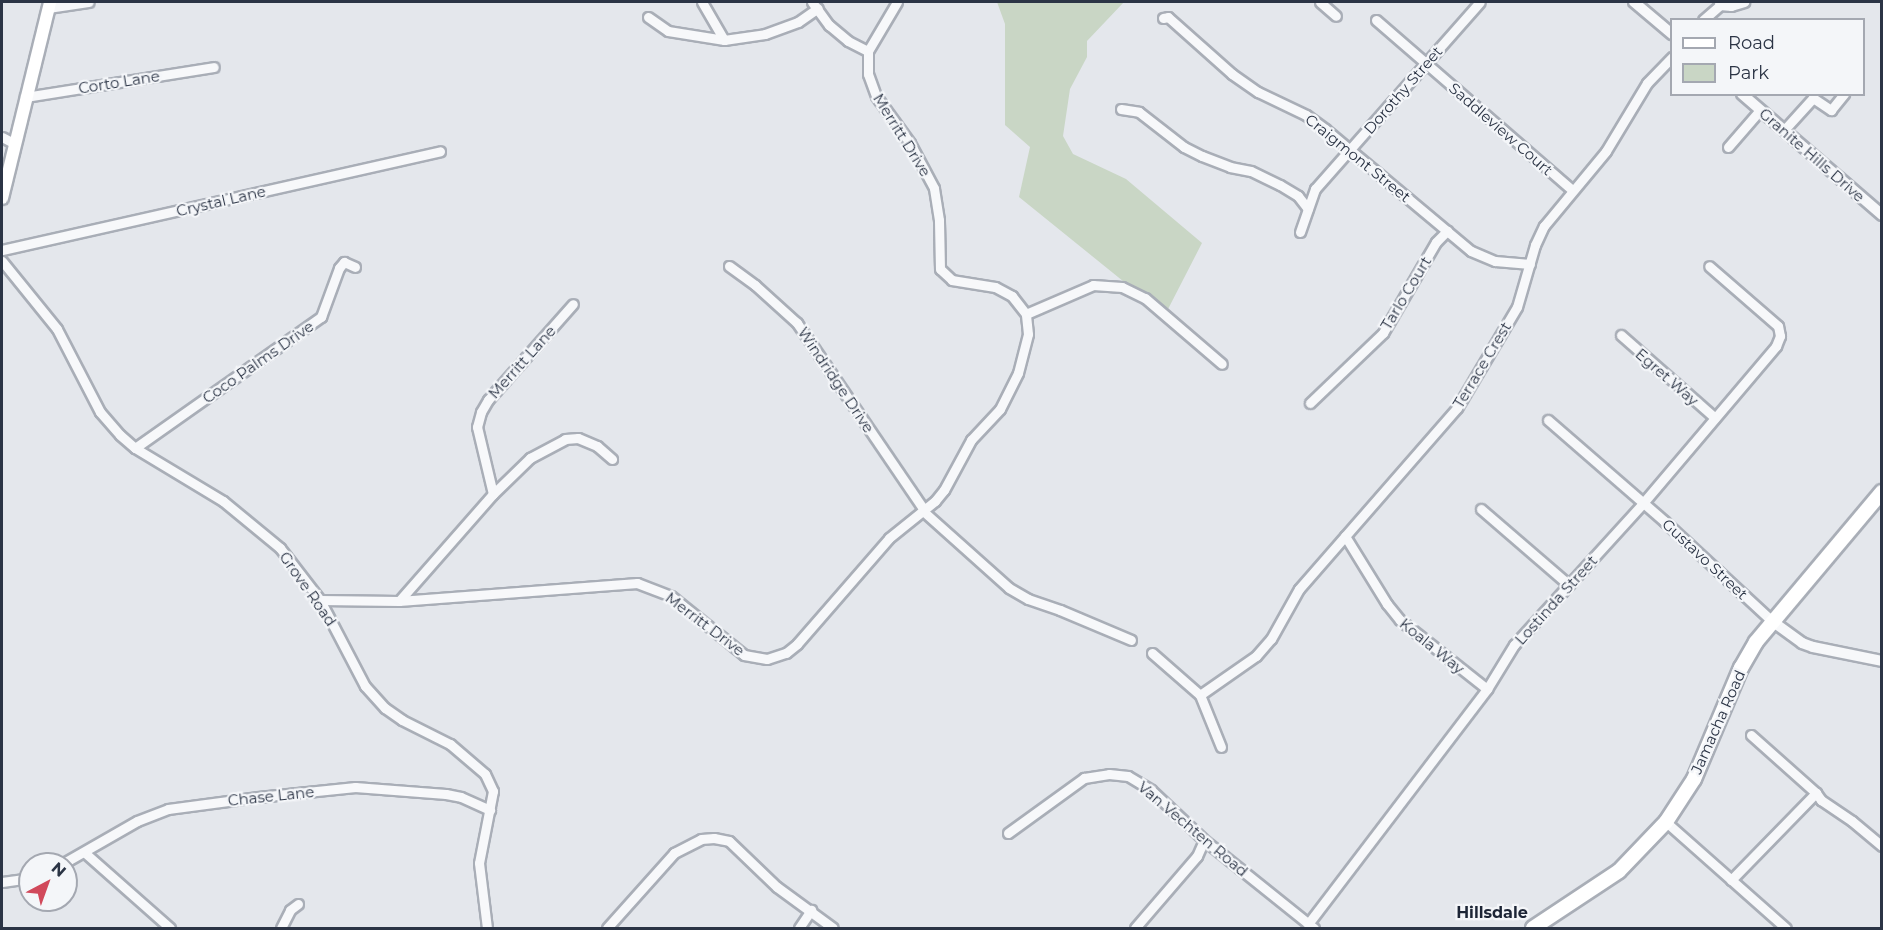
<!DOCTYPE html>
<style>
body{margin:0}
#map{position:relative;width:1883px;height:930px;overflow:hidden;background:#e4e7ec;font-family:Montserrat,sans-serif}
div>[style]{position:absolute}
.green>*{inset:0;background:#c9d6c5}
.roads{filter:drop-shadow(2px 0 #a9aeb7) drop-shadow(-2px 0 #a9aeb7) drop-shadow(0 2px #a9aeb7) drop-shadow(0 -2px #a9aeb7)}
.minor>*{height:9px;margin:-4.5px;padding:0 4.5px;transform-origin:4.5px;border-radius:4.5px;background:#f7f8fa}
.tertiary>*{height:10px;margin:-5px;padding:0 5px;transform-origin:5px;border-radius:5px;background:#f7f8fa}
.secondary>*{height:12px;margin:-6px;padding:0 6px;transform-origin:6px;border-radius:6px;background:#fff}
.primary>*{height:14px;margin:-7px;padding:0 7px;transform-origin:7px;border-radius:7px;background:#fff}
span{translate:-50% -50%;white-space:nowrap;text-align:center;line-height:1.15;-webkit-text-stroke:4.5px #f4f6f9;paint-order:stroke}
.street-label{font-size:15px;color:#2b3445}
.neighbourhood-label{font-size:16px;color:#1d2536;font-weight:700}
.frame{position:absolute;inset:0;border:3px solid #2b3445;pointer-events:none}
.legend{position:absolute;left:1670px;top:18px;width:195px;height:78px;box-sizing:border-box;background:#f4f6f9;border:2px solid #a4a8b1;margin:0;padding:8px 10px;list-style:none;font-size:18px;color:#2b3445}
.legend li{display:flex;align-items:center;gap:12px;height:30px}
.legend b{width:30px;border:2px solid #a4a8b1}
.north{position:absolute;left:18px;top:852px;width:60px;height:60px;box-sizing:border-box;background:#f4f6f9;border:2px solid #a4a8b1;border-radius:50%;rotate:41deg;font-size:16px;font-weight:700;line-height:24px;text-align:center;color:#2b3445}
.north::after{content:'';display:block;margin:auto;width:21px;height:27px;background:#d1495b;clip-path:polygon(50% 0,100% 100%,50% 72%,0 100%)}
</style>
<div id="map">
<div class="green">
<div style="clip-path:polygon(997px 2px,1124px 2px,1087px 41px,1087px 57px,1070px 89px,1063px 136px,1073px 154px,1126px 179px,1202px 243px,1165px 315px,1019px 197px,1030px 147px,1005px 125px,1005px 24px)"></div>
</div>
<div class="roads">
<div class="minor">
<div style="left:702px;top:2px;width:44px;rotate:59.9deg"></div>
<div style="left:812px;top:2px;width:29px;rotate:54deg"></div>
<div style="left:829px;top:25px;width:25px;rotate:40deg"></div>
<div style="left:848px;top:41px;width:22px;rotate:27deg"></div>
<div style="left:1320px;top:2px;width:21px;rotate:41deg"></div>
<div style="left:1719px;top:2px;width:3px;rotate:72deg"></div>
<div style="left:1720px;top:5px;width:11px;rotate:5deg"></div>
<div style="left:1731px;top:6px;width:14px;rotate:-17deg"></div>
<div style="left:49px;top:8px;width:40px;rotate:-8.5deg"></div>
<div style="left:648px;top:17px;width:24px;rotate:35deg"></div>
<div style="left:668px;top:31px;width:57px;rotate:9.1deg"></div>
<div style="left:724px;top:40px;width:41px;rotate:-8.3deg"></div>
<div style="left:765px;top:34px;width:35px;rotate:-20deg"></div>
<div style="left:798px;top:22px;width:24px;rotate:-35deg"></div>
<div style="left:1163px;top:18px;width:5px;rotate:-11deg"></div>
<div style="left:1168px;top:17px;width:86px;rotate:41.7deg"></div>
<div style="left:1232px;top:74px;width:32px;rotate:35deg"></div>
<div style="left:1258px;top:92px;width:53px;rotate:25.6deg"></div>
<div style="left:1306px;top:115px;width:24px;rotate:36deg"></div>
<div style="left:1325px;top:129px;width:190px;rotate:39.9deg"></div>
<div style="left:1471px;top:251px;width:26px;rotate:23deg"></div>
<div style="left:1495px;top:261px;width:35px;rotate:5deg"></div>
<div style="left:1376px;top:20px;width:259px;rotate:40.9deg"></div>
<div style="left:1703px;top:20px;width:23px;rotate:-41deg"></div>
<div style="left:25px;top:97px;width:191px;rotate:-9deg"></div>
<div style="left:1121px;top:109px;width:18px;rotate:9deg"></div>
<div style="left:1139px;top:112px;width:57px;rotate:37.9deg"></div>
<div style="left:1184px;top:147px;width:20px;rotate:27deg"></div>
<div style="left:1202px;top:156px;width:30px;rotate:21deg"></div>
<div style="left:1230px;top:167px;width:21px;rotate:11deg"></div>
<div style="left:1251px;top:171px;width:32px;rotate:26deg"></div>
<div style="left:1280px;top:185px;width:21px;rotate:31deg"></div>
<div style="left:1298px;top:196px;width:16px;rotate:52deg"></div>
<div style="left:1784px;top:130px;width:43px;rotate:-47.8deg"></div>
<div style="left:1813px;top:98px;width:22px;rotate:34deg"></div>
<div style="left:1831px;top:110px;width:21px;rotate:-51deg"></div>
<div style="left:2px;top:137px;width:15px;rotate:28deg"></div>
<div style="left:1728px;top:147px;width:49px;rotate:-49.1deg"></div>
<div style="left:1300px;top:232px;width:46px;rotate:-70.8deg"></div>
<div style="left:1315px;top:189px;width:249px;rotate:-48.6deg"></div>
<div style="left:2px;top:250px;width:449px;rotate:-12.7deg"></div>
<div style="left:2px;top:261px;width:87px;rotate:51deg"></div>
<div style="left:57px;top:329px;width:93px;rotate:62.6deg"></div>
<div style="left:100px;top:412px;width:30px;rotate:49deg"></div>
<div style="left:120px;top:435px;width:20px;rotate:41deg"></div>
<div style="left:135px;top:448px;width:103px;rotate:31.1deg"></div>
<div style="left:223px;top:501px;width:74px;rotate:39.5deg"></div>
<div style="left:280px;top:548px;width:66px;rotate:52.4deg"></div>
<div style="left:320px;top:600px;width:97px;rotate:62.4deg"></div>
<div style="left:365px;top:686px;width:30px;rotate:48deg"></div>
<div style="left:385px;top:708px;width:21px;rotate:35deg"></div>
<div style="left:402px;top:720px;width:54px;rotate:26.6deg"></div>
<div style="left:450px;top:744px;width:46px;rotate:40.6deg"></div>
<div style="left:485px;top:774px;width:19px;rotate:65deg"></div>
<div style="left:493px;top:791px;width:73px;rotate:101deg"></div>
<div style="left:479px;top:863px;width:65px;rotate:83deg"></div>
<div style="left:729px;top:266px;width:32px;rotate:36deg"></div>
<div style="left:755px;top:285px;width:57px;rotate:42.1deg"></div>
<div style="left:797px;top:323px;width:226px;rotate:55.8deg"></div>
<div style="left:1026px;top:314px;width:73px;rotate:-23.4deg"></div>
<div style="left:1093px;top:285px;width:29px;rotate:4deg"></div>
<div style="left:1122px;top:287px;width:25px;rotate:26deg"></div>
<div style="left:1145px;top:298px;width:101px;rotate:40.6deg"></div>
<div style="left:1621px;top:335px;width:125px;rotate:41.4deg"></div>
<div style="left:1310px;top:403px;width:101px;rotate:-43.8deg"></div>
<div style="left:1383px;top:333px;width:105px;rotate:-59.8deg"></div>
<div style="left:1436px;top:242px;width:16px;rotate:-45deg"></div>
<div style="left:1548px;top:420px;width:154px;rotate:41deg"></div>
<div style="left:1664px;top:521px;width:147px;rotate:42.8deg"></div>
<div style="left:135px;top:448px;width:228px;rotate:-35.2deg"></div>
<div style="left:321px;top:317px;width:52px;rotate:-69.8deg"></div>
<div style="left:339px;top:268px;width:8px;rotate:-50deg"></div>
<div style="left:344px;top:262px;width:12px;rotate:24deg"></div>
<div style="left:493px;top:494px;width:69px;rotate:-103.4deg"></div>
<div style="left:477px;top:427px;width:16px;rotate:-75deg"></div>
<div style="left:481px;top:412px;width:14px;rotate:-60deg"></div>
<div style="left:488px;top:400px;width:128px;rotate:-48.5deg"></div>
<div style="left:1481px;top:509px;width:116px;rotate:40.8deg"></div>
<div style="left:923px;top:511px;width:115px;rotate:41.8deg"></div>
<div style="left:1009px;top:588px;width:22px;rotate:30deg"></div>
<div style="left:1028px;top:599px;width:34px;rotate:19deg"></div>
<div style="left:1060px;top:610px;width:77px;rotate:22.9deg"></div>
<div style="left:1345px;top:536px;width:80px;rotate:58.3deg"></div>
<div style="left:1387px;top:604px;width:21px;rotate:51deg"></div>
<div style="left:1400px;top:620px;width:111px;rotate:38.4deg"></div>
<div style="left:320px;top:600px;width:79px;rotate:0.7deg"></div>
<div style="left:399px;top:601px;width:239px;rotate:-4.3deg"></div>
<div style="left:637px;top:583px;width:36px;rotate:21deg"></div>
<div style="left:671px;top:596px;width:94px;rotate:38.9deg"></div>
<div style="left:744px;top:655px;width:23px;rotate:10deg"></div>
<div style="left:767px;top:659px;width:20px;rotate:-18deg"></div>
<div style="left:786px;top:653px;width:14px;rotate:-39deg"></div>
<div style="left:797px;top:644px;width:140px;rotate:-49deg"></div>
<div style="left:889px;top:538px;width:59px;rotate:-38.8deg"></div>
<div style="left:935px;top:501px;width:14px;rotate:-51deg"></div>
<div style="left:944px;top:490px;width:57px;rotate:-61.6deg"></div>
<div style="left:971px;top:440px;width:42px;rotate:-46.9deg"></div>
<div style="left:1000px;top:409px;width:40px;rotate:-63.4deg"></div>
<div style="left:1018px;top:373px;width:40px;rotate:-75.6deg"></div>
<div style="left:1028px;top:334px;width:20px;rotate:-96deg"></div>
<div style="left:1026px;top:314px;width:23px;rotate:-128deg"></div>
<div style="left:1012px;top:296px;width:19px;rotate:-152deg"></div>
<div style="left:995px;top:287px;width:44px;rotate:-170.8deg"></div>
<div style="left:952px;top:280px;width:16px;rotate:-137deg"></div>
<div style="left:940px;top:269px;width:49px;rotate:-91.2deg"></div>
<div style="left:939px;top:220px;width:32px;rotate:-99deg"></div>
<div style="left:934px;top:188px;width:51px;rotate:-118.1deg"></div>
<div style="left:910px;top:143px;width:58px;rotate:-125.9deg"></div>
<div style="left:876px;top:96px;width:23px;rotate:-110deg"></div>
<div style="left:868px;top:74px;width:23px;rotate:-90deg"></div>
<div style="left:868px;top:51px;width:57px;rotate:-59.4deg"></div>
<div style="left:399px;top:601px;width:142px;rotate:-48.7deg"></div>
<div style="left:493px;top:494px;width:52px;rotate:-44.2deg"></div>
<div style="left:530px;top:458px;width:40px;rotate:-28deg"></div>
<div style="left:565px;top:439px;width:13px;rotate:-4deg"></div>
<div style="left:578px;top:438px;width:21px;rotate:23deg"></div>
<div style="left:597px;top:446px;width:20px;rotate:41deg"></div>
<div style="left:1152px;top:653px;width:64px;rotate:41.2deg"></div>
<div style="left:1200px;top:695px;width:56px;rotate:68deg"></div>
<div style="left:1200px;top:695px;width:68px;rotate:-34.9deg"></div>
<div style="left:1256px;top:656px;width:23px;rotate:-49deg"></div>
<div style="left:1271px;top:639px;width:57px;rotate:-60.8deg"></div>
<div style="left:1299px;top:589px;width:240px;rotate:-48.9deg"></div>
<div style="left:1457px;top:408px;width:117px;rotate:-59.3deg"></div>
<div style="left:1517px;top:307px;width:65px;rotate:-73.8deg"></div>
<div style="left:1535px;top:245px;width:21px;rotate:-65deg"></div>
<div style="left:1544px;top:226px;width:97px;rotate:-50.4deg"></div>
<div style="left:1606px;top:151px;width:79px;rotate:-58.9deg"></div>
<div style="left:1647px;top:83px;width:36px;rotate:-46deg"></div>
<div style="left:1751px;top:735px;width:87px;rotate:41.7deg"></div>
<div style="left:1816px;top:793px;width:9px;rotate:54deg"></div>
<div style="left:1821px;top:800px;width:37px;rotate:34deg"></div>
<div style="left:1852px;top:821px;width:39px;rotate:40deg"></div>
<div style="left:1666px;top:822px;width:160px;rotate:41.5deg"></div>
<div style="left:1008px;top:833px;width:94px;rotate:-35.9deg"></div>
<div style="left:1084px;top:778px;width:25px;rotate:-9deg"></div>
<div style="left:1109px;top:774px;width:19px;rotate:6deg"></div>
<div style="left:1128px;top:776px;width:27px;rotate:31deg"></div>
<div style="left:1151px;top:790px;width:73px;rotate:43.3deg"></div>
<div style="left:1204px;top:840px;width:141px;rotate:38.7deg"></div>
<div style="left:84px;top:852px;width:115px;rotate:41.5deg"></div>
<div style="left:62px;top:864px;width:86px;rotate:-29.8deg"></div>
<div style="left:137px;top:821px;width:33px;rotate:-21deg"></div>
<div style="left:168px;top:809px;width:91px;rotate:-7.6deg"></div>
<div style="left:258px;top:797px;width:98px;rotate:-5.9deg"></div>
<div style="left:355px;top:787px;width:91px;rotate:4.4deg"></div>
<div style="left:446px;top:794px;width:15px;rotate:11deg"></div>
<div style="left:461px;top:797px;width:32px;rotate:24deg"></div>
<div style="left:1731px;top:880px;width:122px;rotate:-45.7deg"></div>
<div style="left:2px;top:882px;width:28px;rotate:-8deg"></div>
<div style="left:1308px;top:924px;width:295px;rotate:-52.7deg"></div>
<div style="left:1487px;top:689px;width:52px;rotate:-58.5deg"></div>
<div style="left:1514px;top:645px;width:192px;rotate:-47.7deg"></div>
<div style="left:1643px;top:503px;width:206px;rotate:-49.7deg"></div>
<div style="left:1776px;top:346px;width:11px;rotate:-68deg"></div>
<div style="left:1780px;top:336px;width:10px;rotate:-101deg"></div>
<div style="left:1778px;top:326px;width:91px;rotate:-139deg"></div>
<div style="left:281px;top:928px;width:20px;rotate:-63deg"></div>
<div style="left:290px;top:910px;width:10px;rotate:-37deg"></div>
<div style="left:607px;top:928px;width:101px;rotate:-48.2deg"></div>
<div style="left:674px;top:853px;width:30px;rotate:-27deg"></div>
<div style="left:701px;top:839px;width:13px;rotate:-4deg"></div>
<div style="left:714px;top:838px;width:15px;rotate:11deg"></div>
<div style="left:729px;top:841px;width:66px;rotate:43.8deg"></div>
<div style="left:777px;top:887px;width:69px;rotate:36.2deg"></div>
<div style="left:799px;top:928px;width:22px;rotate:-56deg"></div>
<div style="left:1135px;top:928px;width:95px;rotate:-49.3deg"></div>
<div style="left:1197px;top:856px;width:17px;rotate:-66deg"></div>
</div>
<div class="tertiary">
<div style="left:1634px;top:2px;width:50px;rotate:40.1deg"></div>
<div style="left:1742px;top:94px;width:185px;rotate:40.8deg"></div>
<div style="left:1772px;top:621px;width:37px;rotate:36deg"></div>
<div style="left:1802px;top:643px;width:12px;rotate:20deg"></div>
<div style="left:1813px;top:647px;width:70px;rotate:11.5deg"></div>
</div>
<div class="secondary">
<div style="left:2px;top:198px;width:202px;rotate:-76.2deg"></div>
</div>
<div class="primary">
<div style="left:1533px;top:928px;width:103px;rotate:-33.5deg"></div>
<div style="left:1619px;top:871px;width:68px;rotate:-46.2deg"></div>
<div style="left:1666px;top:822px;width:51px;rotate:-56.9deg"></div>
<div style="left:1694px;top:779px;width:121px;rotate:-67.1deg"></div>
<div style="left:1741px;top:668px;width:30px;rotate:-60deg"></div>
<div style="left:1756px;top:642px;width:196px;rotate:-50deg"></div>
</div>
</div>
<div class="street-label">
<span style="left:119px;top:82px;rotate:-9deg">Corto Lane</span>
<span style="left:1403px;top:90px;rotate:-49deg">Dorothy Street</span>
<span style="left:1501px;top:129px;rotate:41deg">Saddleview Court</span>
<span style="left:902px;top:135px;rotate:58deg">Merritt Drive</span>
<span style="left:1812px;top:155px;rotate:41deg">Granite Hills Drive</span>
<span style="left:1358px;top:158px;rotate:39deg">Craigmont Street</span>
<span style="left:221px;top:201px;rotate:-13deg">Crystal Lane</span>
<span style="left:1406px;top:293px;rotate:-59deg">Tarlo Court</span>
<span style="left:258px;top:362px;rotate:-35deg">Coco Palms Drive</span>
<span style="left:522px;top:362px;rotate:-48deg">Merritt Lane</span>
<span style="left:1482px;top:365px;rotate:-59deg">Terrace Crest</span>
<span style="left:1667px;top:377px;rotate:41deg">Egret Way</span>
<span style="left:836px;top:380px;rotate:56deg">Windridge Drive</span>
<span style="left:1705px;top:559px;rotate:43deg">Gustavo Street</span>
<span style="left:308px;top:589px;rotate:55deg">Grove Road</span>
<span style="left:1556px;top:600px;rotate:-48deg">Lostinda Street</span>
<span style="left:705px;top:624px;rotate:37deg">Merritt Drive</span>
<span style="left:1432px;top:646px;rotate:39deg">Koala Way</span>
<span style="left:1718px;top:722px;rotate:-66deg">Jamacha Road</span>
<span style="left:271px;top:796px;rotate:-6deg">Chase Lane</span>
<span style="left:1193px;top:829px;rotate:40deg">Van Vechten Road</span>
</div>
<div class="neighbourhood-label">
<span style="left:1492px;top:913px">Hillsdale</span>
</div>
<div class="frame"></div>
<ul class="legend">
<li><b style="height:8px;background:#fff"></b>Road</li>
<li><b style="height:16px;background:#c9d6c5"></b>Park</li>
</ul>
<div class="north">N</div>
</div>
